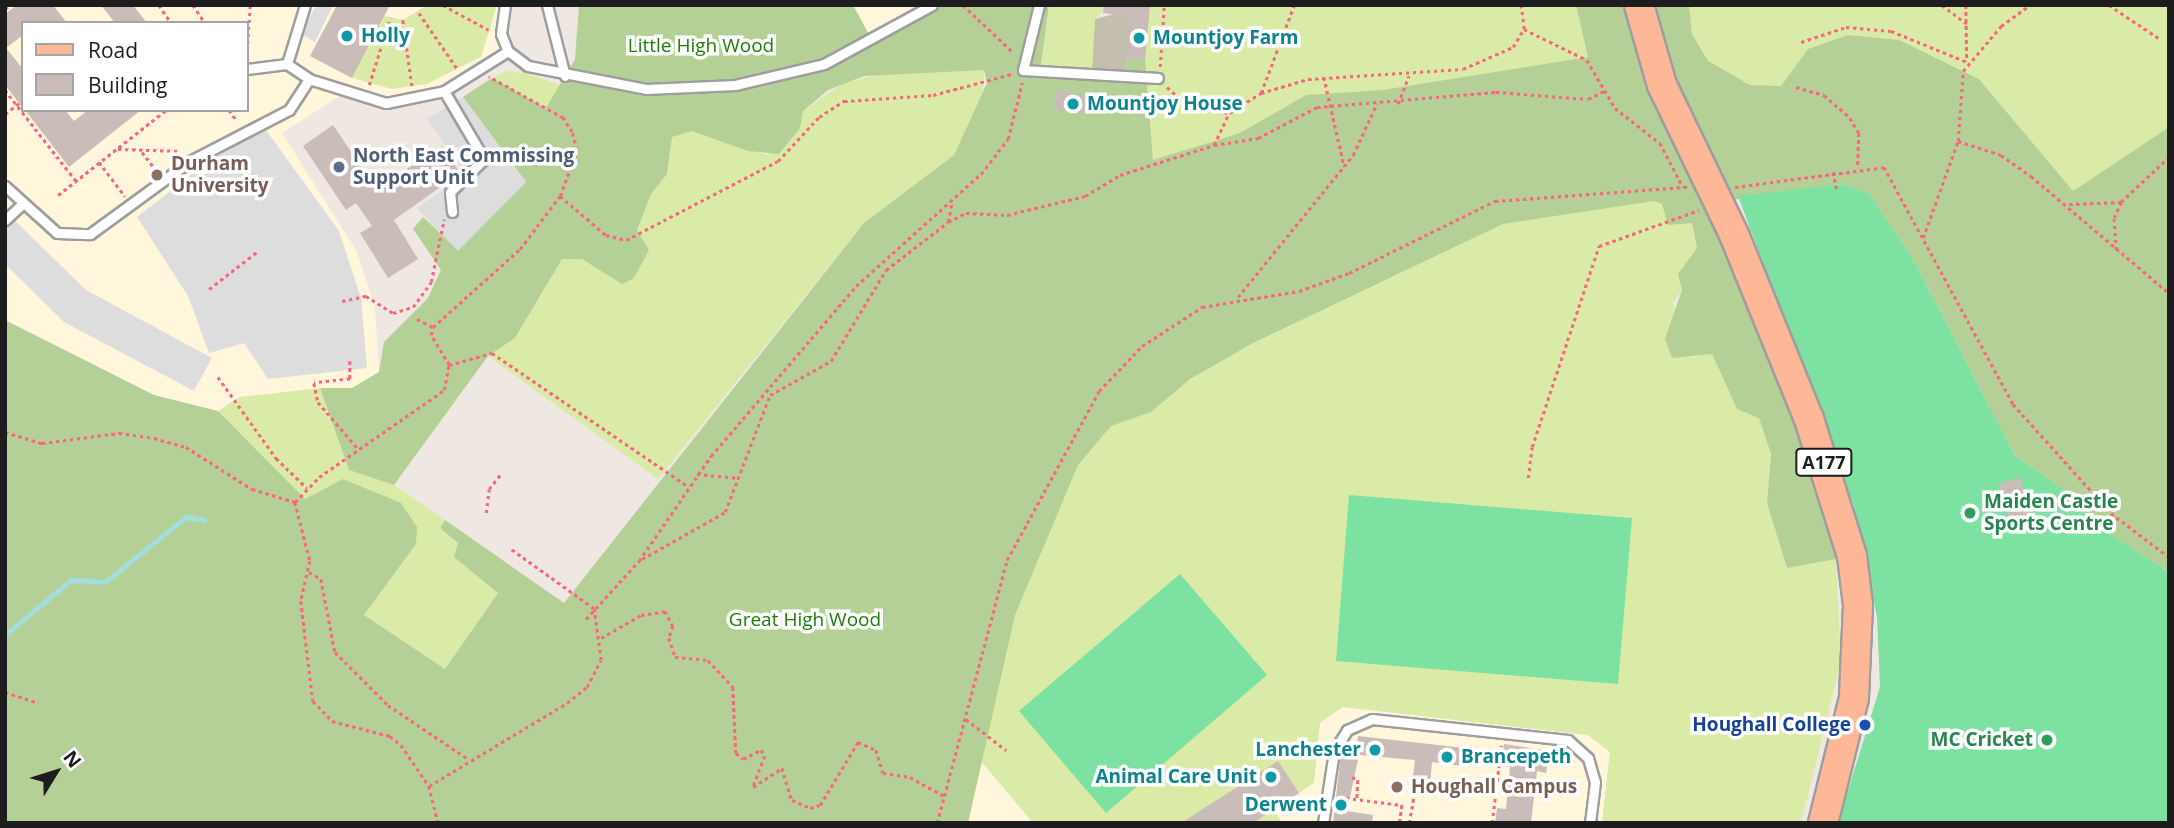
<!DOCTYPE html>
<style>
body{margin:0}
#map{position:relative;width:2174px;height:828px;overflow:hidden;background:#efe7e2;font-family:"Open Sans",sans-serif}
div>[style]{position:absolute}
.education>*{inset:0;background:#fff6db}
.construction>*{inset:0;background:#c3beae}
.grass>*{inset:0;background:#d9eba6}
.forest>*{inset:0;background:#b5d096}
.pitch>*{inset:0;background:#7de1a1}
.parking>*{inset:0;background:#ddd}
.stream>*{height:4.5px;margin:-2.25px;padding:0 2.25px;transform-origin:2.25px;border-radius:2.25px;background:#a1dedc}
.building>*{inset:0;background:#cabcb9}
.path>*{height:2.5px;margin-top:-1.25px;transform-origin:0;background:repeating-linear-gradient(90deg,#fe647b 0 3.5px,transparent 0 7px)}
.roads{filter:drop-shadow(2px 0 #9e9e9e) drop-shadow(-2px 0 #9e9e9e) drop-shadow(0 2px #9e9e9e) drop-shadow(0 -2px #9e9e9e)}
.lane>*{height:9px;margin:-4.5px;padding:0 4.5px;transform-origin:4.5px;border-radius:4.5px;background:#fff}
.primary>*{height:28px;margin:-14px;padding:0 14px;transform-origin:14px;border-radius:14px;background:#ffb897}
.dots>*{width:19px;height:19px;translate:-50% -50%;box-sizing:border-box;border:4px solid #fff;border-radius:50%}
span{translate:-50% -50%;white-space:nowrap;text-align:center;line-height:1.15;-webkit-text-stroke:7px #fff;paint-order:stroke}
.shield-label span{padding:2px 5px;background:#fff;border:2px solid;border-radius:5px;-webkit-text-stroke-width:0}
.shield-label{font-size:18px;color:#1d1d1d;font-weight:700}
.culture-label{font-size:19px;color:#0d838f;font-weight:700}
.left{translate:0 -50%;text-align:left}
.right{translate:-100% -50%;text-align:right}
.park-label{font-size:19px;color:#1c7e08}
.service-label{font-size:19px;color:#4e5e75;font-weight:700}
.education-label{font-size:19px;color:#785e54;font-weight:700}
.leisure-label{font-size:19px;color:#27864d;font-weight:700}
.transit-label{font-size:19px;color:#164399;font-weight:700}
.frame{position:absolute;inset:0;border:7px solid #1d1d1d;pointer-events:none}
.legend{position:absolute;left:21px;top:21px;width:228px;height:91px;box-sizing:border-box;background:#fff;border:2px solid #a5a5a5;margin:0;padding:9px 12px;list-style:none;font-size:21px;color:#1d1d1d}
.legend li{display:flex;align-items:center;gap:14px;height:35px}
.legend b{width:35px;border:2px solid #a5a5a5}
.north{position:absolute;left:21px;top:737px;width:70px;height:70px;-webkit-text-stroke:5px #fff;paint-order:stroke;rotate:52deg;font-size:19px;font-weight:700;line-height:28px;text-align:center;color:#1d1d1d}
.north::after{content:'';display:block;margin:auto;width:24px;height:32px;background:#1d1d1d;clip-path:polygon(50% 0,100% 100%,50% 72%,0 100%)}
</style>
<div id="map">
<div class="education">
<div style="clip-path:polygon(evenodd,5px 5px,505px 5px,508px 51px,463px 83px,386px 103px,346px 92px,282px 133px,356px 250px,375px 308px,379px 372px,352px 388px,240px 397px,218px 411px,154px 395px,5px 320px,5px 5px,23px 23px,247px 23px,247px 110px,23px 110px,23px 23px)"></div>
<div style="clip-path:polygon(853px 5px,932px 5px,873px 42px)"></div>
<div style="clip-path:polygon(1343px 707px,1588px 735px,1610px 752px,1602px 823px,1132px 823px)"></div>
<div style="clip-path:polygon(981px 761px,1033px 823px,968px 823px)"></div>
</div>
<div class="construction">
<div style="clip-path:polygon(1150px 5px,1145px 59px,1128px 59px,1123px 71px,1090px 68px,1095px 19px)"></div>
</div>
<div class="grass">
<div style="clip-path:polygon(427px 5px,497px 5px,481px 57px,427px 84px,392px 89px,352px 78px,385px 16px,403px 20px)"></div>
<div style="clip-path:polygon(1049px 5px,1108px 5px,1095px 19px,1092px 72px,1040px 71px)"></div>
<div style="clip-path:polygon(1150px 5px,1576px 5px,1588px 57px,1382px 90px,1306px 95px,1240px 133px,1153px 160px,1145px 59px)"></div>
<div style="clip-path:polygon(1689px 5px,2169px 5px,2169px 127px,2073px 191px,1979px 79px,1899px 40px,1848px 35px,1808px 49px,1781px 86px,1750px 85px,1708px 61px,1692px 34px)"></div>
<div style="clip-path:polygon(984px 70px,982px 103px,954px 155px,864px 223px,658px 479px,488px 356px,515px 338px,562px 259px,582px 259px,604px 270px,649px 250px,637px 230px,651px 194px,667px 174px,672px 137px,692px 130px,767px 155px,799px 128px,803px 111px,842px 84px,879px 74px)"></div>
<div style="clip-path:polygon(507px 71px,525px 73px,560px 85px,546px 108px,492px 78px)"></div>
<div style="clip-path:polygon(1654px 200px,1692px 223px,1697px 248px,1678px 274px,1682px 290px,1673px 302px,1690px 358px,1712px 353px,1727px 388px,1759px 418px,1771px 454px,1767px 503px,1787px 568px,1836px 559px,1841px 662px,1801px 823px,1602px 823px,1610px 752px,1588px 735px,1343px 707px,1320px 723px,1314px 783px,1274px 809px,1282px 823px,1033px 823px,981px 761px,1015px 615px,1047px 526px,1078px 465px,1111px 426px,1151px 412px,1190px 379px,1253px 343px,1503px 224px)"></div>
<div style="clip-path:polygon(320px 388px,349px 470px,394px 485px,445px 520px,440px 528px,458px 543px,454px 557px,498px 593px,445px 669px,364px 615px,416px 544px,367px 490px,343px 480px,305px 499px,296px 493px,218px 411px,240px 397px)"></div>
</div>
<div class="forest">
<div style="clip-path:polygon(579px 5px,853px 5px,873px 42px,932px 5px,1049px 5px,1040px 71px,1123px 71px,1128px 59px,1145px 59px,1153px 160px,1240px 133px,1306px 95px,1382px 90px,1588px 57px,1576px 5px,1689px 5px,1692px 34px,1708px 61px,1750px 85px,1781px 86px,1808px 49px,1848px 35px,1899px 40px,1979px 79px,2073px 191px,2169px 127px,2169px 572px,2093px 523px,2065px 490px,2015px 456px,1913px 259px,1869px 193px,1843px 184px,1718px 202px,1723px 244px,1800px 434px,1835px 553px,1836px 559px,1787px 568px,1767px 503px,1771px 454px,1759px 418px,1737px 409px,1712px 354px,1672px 358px,1665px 339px,1682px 290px,1678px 274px,1697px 248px,1692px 223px,1668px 225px,1662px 204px,1654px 201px,1503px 224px,1253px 343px,1190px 379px,1151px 412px,1111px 426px,1078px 465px,1015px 615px,968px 823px,5px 823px,5px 320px,154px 395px,218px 411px,305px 499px,343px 479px,401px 503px,417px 527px,416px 544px,364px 615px,445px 669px,498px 593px,454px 557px,458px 543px,440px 528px,445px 520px,564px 603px,864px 223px,954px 155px,987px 83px,984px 70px,864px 76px,828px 90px,803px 111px,800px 128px,779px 154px,748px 151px,692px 131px,672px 137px,667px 174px,651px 194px,637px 230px,649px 250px,634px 278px,622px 284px,582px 259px,562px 259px,515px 338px,488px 356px,394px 485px,349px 470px,320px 388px,352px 388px,379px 372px,384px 342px,428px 298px,441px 270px,413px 229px,423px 217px,458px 250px,526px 182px,463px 97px,492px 78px,546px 108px,575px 59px)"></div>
</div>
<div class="pitch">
<div style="clip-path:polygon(1843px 184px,1869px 193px,1913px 259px,2015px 456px,2065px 490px,2093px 523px,2169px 572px,2169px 823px,1838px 823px,1880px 687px,1877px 617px,1853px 503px,1738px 196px)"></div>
<div style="clip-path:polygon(1349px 495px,1632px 518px,1618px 684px,1336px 661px)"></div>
<div style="clip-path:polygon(1180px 574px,1267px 675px,1106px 813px,1019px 711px)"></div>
</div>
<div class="parking">
<div style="clip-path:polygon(316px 5px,333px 5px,315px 42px,301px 34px)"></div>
<div style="clip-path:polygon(463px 97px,526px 182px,458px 251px,417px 208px,466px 175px,427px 119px)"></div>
<div style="clip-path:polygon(266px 130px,339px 231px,361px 298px,367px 368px,268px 379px,244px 343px,209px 353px,188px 296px,137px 217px,212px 159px)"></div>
<div style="clip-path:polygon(5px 211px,86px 290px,212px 358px,194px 391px,64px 322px,5px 264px)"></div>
</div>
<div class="stream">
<div style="left:5px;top:635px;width:86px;rotate:-39.8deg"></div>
<div style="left:71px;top:580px;width:34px;rotate:3deg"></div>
<div style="left:105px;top:582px;width:104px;rotate:-38.7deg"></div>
<div style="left:186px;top:517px;width:18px;rotate:9deg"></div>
</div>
<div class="building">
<div style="clip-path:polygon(17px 5px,53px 5px,67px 23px,23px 23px,23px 35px,6px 48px,23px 69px,23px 108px,5px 85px,5px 14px)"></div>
<div style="clip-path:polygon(101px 5px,133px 5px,147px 23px,115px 23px)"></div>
<div style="clip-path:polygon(337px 5px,390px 5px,352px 78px,310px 56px)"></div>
<div style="clip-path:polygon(1104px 5px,1150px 5px,1145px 59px,1130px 59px,1132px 17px,1103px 13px)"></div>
<div style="clip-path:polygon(1056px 90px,1092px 98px,1090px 114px,1054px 109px)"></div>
<div style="clip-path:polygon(25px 110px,65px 110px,74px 121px,88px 110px,141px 110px,69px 167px)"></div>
<div style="clip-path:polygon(333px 125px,376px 189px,442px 146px,460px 173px,394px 220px,418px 259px,388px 278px,360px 233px,372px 226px,356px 203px,346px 210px,303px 146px)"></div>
<div style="clip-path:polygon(2020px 477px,2033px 520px,2011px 527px,1998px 484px)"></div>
<div style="clip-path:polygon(1358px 736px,1464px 748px,1462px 766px,1432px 762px,1430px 785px,1412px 784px,1415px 760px,1359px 755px,1347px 811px,1373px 815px,1372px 823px,1333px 823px,1341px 753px,1347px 743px,1357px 744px)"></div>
<div style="clip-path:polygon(1504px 744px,1550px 751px,1546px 773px,1537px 771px,1531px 823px,1495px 823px,1497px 808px,1506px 809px,1510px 767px,1501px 766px)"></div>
<div style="clip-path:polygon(1278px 761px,1299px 793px,1253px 823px,1181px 823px)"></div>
</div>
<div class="path">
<div style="left:159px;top:5px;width:22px;rotate:56deg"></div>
<div style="left:193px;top:5px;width:22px;rotate:56deg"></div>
<div style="left:443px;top:5px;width:52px;rotate:28.5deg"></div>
<div style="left:963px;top:5px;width:70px;rotate:43.3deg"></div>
<div style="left:1942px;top:5px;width:31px;rotate:37deg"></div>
<div style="left:1966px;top:5px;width:56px;rotate:89deg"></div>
<div style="left:2109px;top:5px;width:61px;rotate:33.7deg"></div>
<div style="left:5px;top:9px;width:6px;rotate:-39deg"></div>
<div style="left:419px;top:13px;width:67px;rotate:55.4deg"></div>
<div style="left:403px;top:20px;width:67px;rotate:82.2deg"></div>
<div style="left:1524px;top:29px;width:70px;rotate:26.2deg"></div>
<div style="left:1587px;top:60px;width:56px;rotate:59.7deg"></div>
<div style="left:1615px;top:108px;width:57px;rotate:37.9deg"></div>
<div style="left:1660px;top:143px;width:50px;rotate:62.4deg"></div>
<div style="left:1801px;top:42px;width:47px;rotate:-18.4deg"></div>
<div style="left:1846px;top:27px;width:45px;rotate:5.1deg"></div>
<div style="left:1891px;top:31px;width:82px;rotate:22.2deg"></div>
<div style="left:247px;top:51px;width:46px;rotate:-86.3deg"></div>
<div style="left:1160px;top:67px;width:62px;rotate:-86.3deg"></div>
<div style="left:1324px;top:77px;width:90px;rotate:77.2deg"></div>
<div style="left:369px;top:85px;width:70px;rotate:-72.6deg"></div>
<div style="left:1167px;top:87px;width:30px;rotate:42deg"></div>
<div style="left:1189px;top:107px;width:40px;rotate:8.5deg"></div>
<div style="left:1229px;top:113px;width:38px;rotate:-32deg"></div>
<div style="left:1261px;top:93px;width:49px;rotate:-16.6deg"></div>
<div style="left:1308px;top:79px;width:155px;rotate:-3.7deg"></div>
<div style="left:1463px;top:69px;width:55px;rotate:-23.7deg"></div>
<div style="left:1513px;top:47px;width:21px;rotate:-59deg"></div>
<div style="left:1524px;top:29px;width:24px;rotate:-97deg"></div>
<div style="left:1796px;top:87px;width:29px;rotate:16deg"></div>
<div style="left:1824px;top:95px;width:35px;rotate:41deg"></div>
<div style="left:1850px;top:118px;width:17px;rotate:59deg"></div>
<div style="left:1859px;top:133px;width:33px;rotate:92deg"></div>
<div style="left:5px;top:90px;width:115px;rotate:52deg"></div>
<div style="left:1261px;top:93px;width:94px;rotate:-69.4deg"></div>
<div style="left:1398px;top:104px;width:30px;rotate:-69deg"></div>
<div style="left:229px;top:110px;width:14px;rotate:54deg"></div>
<div style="left:5px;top:114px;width:18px;rotate:-38deg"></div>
<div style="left:1958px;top:141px;width:45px;rotate:18deg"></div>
<div style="left:2001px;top:155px;width:37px;rotate:35deg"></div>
<div style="left:2031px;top:176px;width:181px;rotate:40.3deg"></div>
<div style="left:1214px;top:145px;width:35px;rotate:-65deg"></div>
<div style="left:118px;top:149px;width:63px;rotate:1.8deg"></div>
<div style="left:142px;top:152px;width:24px;rotate:52deg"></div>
<div style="left:99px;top:162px;width:43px;rotate:52.6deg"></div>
<div style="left:1833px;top:172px;width:18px;rotate:77deg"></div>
<div style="left:1735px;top:187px;width:150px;rotate:-7.6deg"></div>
<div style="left:1884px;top:167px;width:270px;rotate:61.4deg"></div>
<div style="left:2013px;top:404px;width:147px;rotate:48deg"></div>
<div style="left:2111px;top:513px;width:73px;rotate:37.2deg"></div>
<div style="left:58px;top:195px;width:137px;rotate:-38.2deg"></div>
<div style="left:560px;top:196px;width:60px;rotate:40.3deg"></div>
<div style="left:606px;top:235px;width:21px;rotate:14deg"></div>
<div style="left:626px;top:240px;width:171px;rotate:-27.5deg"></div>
<div style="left:778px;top:161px;width:60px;rotate:-47deg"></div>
<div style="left:819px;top:117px;width:30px;rotate:-33deg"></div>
<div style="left:844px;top:101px;width:89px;rotate:-3.9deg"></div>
<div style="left:933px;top:95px;width:82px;rotate:-14.9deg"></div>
<div style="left:2069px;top:204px;width:52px;rotate:-2.2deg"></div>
<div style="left:2121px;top:202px;width:66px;rotate:-43.2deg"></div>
<div style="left:948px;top:222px;width:20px;rotate:-27deg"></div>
<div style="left:966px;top:213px;width:41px;rotate:2.8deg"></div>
<div style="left:1007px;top:215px;width:80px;rotate:-13.7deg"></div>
<div style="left:1085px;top:196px;width:41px;rotate:-31deg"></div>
<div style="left:1120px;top:175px;width:99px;rotate:-17.7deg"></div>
<div style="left:1214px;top:145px;width:45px;rotate:-9deg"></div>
<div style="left:1258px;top:138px;width:67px;rotate:-27.7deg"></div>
<div style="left:1317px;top:107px;width:180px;rotate:-4.8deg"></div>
<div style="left:1496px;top:92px;width:92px;rotate:4.4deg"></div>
<div style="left:1588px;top:99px;width:18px;rotate:-27deg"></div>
<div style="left:1923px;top:238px;width:103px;rotate:-70.2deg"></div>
<div style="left:1958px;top:141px;width:70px;rotate:-85.9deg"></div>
<div style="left:1963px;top:71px;width:59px;rotate:-49.8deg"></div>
<div style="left:2001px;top:26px;width:36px;rotate:-36deg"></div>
<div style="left:2116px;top:250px;width:32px;rotate:-94deg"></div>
<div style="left:2114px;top:218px;width:17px;rotate:-66deg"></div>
<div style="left:209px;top:289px;width:62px;rotate:-37.8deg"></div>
<div style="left:1238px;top:297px;width:183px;rotate:-51deg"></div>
<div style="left:1353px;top:155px;width:57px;rotate:-65.2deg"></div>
<div style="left:342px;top:301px;width:25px;rotate:-12deg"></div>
<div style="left:366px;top:296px;width:32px;rotate:32deg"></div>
<div style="left:393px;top:313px;width:21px;rotate:-17deg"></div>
<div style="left:413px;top:307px;width:31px;rotate:-54deg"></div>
<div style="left:431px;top:282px;width:64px;rotate:-78.3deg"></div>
<div style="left:417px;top:319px;width:18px;rotate:27deg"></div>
<div style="left:350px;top:361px;width:18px;rotate:90deg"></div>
<div style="left:350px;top:379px;width:36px;rotate:174deg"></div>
<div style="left:314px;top:383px;width:19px;rotate:78deg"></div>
<div style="left:318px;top:402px;width:63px;rotate:49.5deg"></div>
<div style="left:449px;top:365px;width:45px;rotate:-15.6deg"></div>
<div style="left:492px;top:353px;width:237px;rotate:34.2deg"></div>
<div style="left:218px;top:377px;width:100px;rotate:54.4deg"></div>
<div style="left:276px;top:458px;width:43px;rotate:44.1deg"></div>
<div style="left:5px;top:432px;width:39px;rotate:17deg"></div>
<div style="left:42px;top:443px;width:78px;rotate:-7.4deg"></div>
<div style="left:119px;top:433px;width:35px;rotate:8deg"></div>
<div style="left:154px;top:438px;width:33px;rotate:16deg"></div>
<div style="left:186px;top:447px;width:78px;rotate:32.5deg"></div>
<div style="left:252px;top:489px;width:45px;rotate:16.8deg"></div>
<div style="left:295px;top:502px;width:61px;rotate:75.7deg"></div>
<div style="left:310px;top:561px;width:41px;rotate:102.7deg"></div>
<div style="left:301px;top:601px;width:101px;rotate:83.2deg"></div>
<div style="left:313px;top:701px;width:28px;rotate:46deg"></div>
<div style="left:332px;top:721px;width:60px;rotate:14.5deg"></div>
<div style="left:390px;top:736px;width:14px;rotate:39deg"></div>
<div style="left:401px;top:745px;width:50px;rotate:55.7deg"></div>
<div style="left:429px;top:786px;width:38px;rotate:76deg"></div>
<div style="left:697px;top:474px;width:42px;rotate:5.4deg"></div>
<div style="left:1528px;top:478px;width:31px;rotate:-83deg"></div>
<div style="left:1532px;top:447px;width:212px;rotate:-71.6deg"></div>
<div style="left:1599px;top:246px;width:106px;rotate:-19.8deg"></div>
<div style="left:295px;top:502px;width:35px;rotate:-46deg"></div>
<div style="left:319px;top:477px;width:152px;rotate:-34.8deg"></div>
<div style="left:444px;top:390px;width:25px;rotate:-79deg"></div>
<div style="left:449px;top:365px;width:35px;rotate:-121deg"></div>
<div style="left:431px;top:335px;width:8px;rotate:-76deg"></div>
<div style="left:433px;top:327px;width:117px;rotate:-41.9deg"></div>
<div style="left:520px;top:249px;width:66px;rotate:-53deg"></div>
<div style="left:560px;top:196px;width:49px;rotate:-69.7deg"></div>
<div style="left:577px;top:150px;width:19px;rotate:-106deg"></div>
<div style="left:572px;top:132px;width:17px;rotate:-123deg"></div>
<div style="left:563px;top:118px;width:85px;rotate:-151deg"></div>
<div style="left:486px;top:513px;width:24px;rotate:-83deg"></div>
<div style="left:489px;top:489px;width:18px;rotate:-52deg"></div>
<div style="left:642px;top:559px;width:95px;rotate:-29.5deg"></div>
<div style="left:725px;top:512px;width:125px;rotate:-69deg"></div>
<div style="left:770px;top:395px;width:70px;rotate:-29.1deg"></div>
<div style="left:831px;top:361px;width:106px;rotate:-58.9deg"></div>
<div style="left:886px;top:270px;width:78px;rotate:-37.7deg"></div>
<div style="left:948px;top:222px;width:21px;rotate:-79deg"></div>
<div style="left:309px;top:572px;width:14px;rotate:30deg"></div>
<div style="left:321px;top:579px;width:74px;rotate:79.1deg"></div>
<div style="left:335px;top:652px;width:75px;rotate:45deg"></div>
<div style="left:388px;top:705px;width:95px;rotate:33.9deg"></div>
<div style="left:586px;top:619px;width:79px;rotate:-47.6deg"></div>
<div style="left:639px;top:561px;width:127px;rotate:-55.6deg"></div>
<div style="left:711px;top:456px;width:223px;rotate:-49.5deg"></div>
<div style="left:856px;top:286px;width:168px;rotate:-41.9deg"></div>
<div style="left:981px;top:174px;width:44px;rotate:-52.4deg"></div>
<div style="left:1008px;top:139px;width:58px;rotate:-76deg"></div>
<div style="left:601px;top:638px;width:46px;rotate:-29.9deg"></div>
<div style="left:641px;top:615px;width:24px;rotate:-9deg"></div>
<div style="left:665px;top:611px;width:17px;rotate:62deg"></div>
<div style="left:673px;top:626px;width:13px;rotate:108deg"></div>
<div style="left:669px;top:638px;width:20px;rotate:72deg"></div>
<div style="left:675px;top:657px;width:33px;rotate:5deg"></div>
<div style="left:708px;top:660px;width:37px;rotate:47deg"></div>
<div style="left:733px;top:687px;width:66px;rotate:87.4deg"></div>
<div style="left:736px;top:753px;width:9px;rotate:41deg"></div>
<div style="left:743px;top:759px;width:20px;rotate:-27deg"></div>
<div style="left:761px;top:750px;width:7px;rotate:56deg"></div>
<div style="left:765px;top:756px;width:33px;rotate:111deg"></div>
<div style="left:753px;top:787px;width:35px;rotate:-33deg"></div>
<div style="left:782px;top:768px;width:34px;rotate:73deg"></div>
<div style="left:792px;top:800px;width:20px;rotate:24deg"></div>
<div style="left:810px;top:808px;width:10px;rotate:-17deg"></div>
<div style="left:820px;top:805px;width:74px;rotate:-58.9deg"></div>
<div style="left:858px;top:742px;width:20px;rotate:24deg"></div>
<div style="left:876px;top:750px;width:24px;rotate:73deg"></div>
<div style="left:883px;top:773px;width:27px;rotate:8deg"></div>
<div style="left:910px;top:777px;width:39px;rotate:29deg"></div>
<div style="left:5px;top:692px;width:35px;rotate:18deg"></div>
<div style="left:966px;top:719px;width:51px;rotate:37.8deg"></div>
<div style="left:1352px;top:777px;width:7px;rotate:27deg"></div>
<div style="left:1358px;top:780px;width:19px;rotate:93deg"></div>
<div style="left:429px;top:786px;width:161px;rotate:-31deg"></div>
<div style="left:567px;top:703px;width:26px;rotate:-39deg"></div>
<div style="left:587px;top:687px;width:30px;rotate:-63deg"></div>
<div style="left:601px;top:660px;width:51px;rotate:-97.8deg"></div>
<div style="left:594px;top:609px;width:105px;rotate:-144.3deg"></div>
<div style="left:1339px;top:797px;width:64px;rotate:7.2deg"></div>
<div style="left:1402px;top:805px;width:17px;rotate:97deg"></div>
<div style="left:937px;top:823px;width:272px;rotate:-75.1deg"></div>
<div style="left:1007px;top:560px;width:192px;rotate:-61.4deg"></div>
<div style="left:1099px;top:391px;width:62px;rotate:-46.3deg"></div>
<div style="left:1142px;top:346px;width:72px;rotate:-33deg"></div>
<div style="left:1202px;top:307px;width:98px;rotate:-9.4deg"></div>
<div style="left:1299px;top:291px;width:53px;rotate:-19.8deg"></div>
<div style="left:1349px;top:273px;width:163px;rotate:-26.3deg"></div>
<div style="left:1495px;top:201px;width:193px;rotate:-4.2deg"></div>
<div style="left:1409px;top:823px;width:40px;rotate:-80deg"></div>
<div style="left:1492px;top:823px;width:78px;rotate:-83.3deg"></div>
</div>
<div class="roads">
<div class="lane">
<div style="left:305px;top:5px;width:62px;rotate:107deg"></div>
<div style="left:287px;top:64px;width:27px;rotate:34deg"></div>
<div style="left:309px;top:79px;width:81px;rotate:17.3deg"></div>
<div style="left:386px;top:103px;width:59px;rotate:-11.7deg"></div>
<div style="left:444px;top:91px;width:75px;rotate:-32deg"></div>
<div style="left:505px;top:5px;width:29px;rotate:98deg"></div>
<div style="left:501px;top:34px;width:18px;rotate:68deg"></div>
<div style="left:508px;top:51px;width:25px;rotate:37deg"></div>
<div style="left:528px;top:66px;width:120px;rotate:11deg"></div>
<div style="left:646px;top:89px;width:89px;rotate:-2.6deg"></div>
<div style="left:735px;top:85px;width:91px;rotate:-13.3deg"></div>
<div style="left:824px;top:64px;width:123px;rotate:-28.6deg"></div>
<div style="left:547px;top:5px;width:73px;rotate:75.8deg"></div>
<div style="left:1039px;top:5px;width:67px;rotate:103.8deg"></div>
<div style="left:1023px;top:70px;width:135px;rotate:3.4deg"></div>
<div style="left:247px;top:69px;width:40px;rotate:-7.1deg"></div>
<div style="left:444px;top:91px;width:79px;rotate:59.5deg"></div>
<div style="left:484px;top:159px;width:47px;rotate:135.9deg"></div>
<div style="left:450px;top:192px;width:20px;rotate:84deg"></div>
<div style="left:5px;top:186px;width:70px;rotate:42.1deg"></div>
<div style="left:57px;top:233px;width:33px;rotate:2deg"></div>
<div style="left:90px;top:234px;width:124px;rotate:-36.1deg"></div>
<div style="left:190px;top:161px;width:111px;rotate:-27.3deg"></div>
<div style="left:289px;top:110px;width:37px;rotate:-57deg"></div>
<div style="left:5px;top:220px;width:25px;rotate:-43deg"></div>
<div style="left:1323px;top:823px;width:73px;rotate:-81.3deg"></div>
<div style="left:1334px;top:751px;width:25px;rotate:-58deg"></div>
<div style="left:1347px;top:730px;width:27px;rotate:-24deg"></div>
<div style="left:1372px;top:719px;width:197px;rotate:6.1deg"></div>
<div style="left:1568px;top:740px;width:27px;rotate:42deg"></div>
<div style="left:1588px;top:758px;width:25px;rotate:74deg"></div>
<div style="left:1595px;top:782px;width:41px;rotate:97deg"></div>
</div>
<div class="primary">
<div style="left:1639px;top:5px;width:83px;rotate:74deg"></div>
<div style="left:1662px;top:85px;width:169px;rotate:64.3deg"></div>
<div style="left:1735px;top:237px;width:196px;rotate:67.9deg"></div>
<div style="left:1809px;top:419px;width:144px;rotate:72.6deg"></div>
<div style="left:1852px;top:556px;width:49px;rotate:83deg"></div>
<div style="left:1858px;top:605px;width:93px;rotate:92.5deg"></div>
<div style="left:1854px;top:698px;width:129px;rotate:103.9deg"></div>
</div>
</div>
<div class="dots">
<div style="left:347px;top:36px;background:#0f9aa8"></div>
<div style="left:1139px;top:38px;background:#0f9aa8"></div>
<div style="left:1073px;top:104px;background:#0f9aa8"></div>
<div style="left:339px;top:167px;background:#5c6f8a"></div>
<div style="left:157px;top:175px;background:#8d6e63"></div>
<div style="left:1970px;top:513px;background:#2e9e5b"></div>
<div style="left:1865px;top:725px;background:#1a4fb4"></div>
<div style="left:2047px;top:740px;background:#2e9e5b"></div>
<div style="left:1375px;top:750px;background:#0f9aa8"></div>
<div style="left:1447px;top:757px;background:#0f9aa8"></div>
<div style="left:1271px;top:777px;background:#0f9aa8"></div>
<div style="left:1397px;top:787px;background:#8d6e63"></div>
<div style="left:1341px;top:805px;background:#0f9aa8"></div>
</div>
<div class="shield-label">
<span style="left:1824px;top:462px">A177</span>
</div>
<div class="culture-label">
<span class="left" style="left:361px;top:36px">Holly</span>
<span class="left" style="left:1153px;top:38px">Mountjoy Farm</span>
<span class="left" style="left:1087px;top:104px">Mountjoy House</span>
<span class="right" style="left:1361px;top:750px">Lanchester</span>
<span class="left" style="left:1461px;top:757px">Brancepeth</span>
<span class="right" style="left:1257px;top:777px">Animal Care Unit</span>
<span class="right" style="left:1327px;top:805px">Derwent</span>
</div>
<div class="park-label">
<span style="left:701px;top:46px">Little High Wood</span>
<span style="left:805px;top:620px">Great High Wood</span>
</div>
<div class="service-label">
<span class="left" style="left:353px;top:167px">North East Commissing<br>Support Unit</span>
</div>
<div class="education-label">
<span class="left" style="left:171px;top:175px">Durham<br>University</span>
<span class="left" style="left:1411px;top:787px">Houghall Campus</span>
</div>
<div class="leisure-label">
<span class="left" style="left:1984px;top:513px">Maiden Castle<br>Sports Centre</span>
<span class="right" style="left:2033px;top:740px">MC Cricket</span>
</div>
<div class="transit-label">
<span class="right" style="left:1851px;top:725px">Houghall College</span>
</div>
<div class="frame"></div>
<ul class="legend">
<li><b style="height:9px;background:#ffb897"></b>Road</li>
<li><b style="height:19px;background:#cabcb9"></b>Building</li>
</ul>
<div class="north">N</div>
</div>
